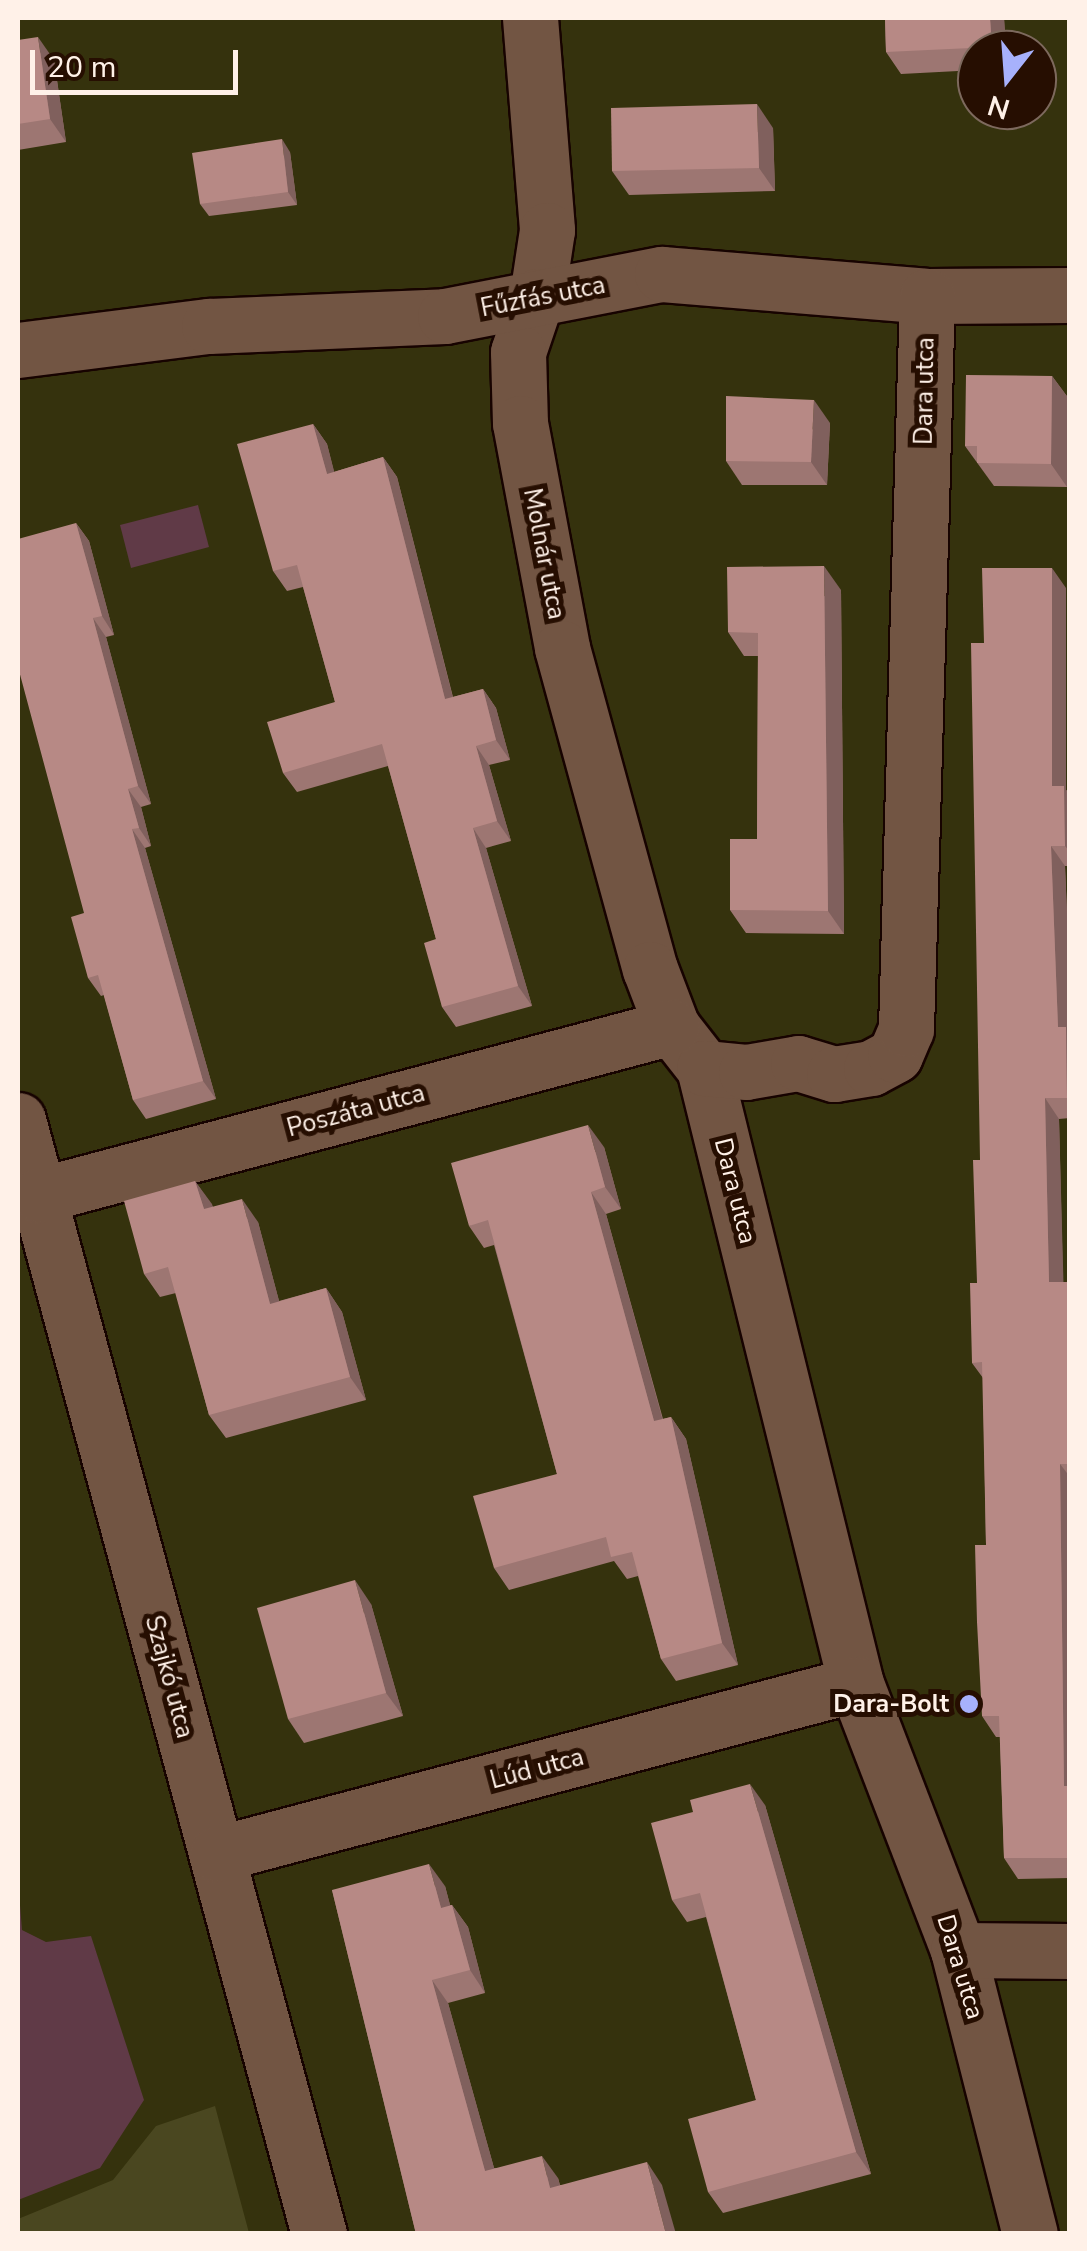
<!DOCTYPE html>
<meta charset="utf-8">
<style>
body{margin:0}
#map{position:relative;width:1087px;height:2251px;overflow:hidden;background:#311808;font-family:"Nunito Sans",sans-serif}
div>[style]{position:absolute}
.green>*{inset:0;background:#35320d}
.forest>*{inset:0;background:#4a4720}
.water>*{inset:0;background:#603a47}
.roads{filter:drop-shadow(2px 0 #170300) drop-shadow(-2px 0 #170300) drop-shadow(0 2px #170300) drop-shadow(0 -2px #170300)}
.minor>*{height:55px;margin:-27.5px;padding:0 27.5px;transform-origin:27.5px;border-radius:27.5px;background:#725543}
.wall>*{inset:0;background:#9d7672}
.shaded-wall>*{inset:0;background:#80605d}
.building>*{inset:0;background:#b78985}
.dots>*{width:28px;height:28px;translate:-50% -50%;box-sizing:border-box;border:5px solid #260e01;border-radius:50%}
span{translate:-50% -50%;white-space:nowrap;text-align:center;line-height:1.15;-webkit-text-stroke:10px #260e01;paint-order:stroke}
.street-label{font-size:25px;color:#fff1e8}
.poi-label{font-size:25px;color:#fff1e8;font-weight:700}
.right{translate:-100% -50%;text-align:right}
.frame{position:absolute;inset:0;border:20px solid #fff1e8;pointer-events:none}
.north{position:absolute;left:957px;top:30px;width:100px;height:100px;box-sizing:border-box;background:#260e01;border:2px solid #7d695d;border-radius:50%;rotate:197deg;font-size:28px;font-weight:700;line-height:40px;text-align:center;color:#fff1e8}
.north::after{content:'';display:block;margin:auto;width:35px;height:45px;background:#a7b1fc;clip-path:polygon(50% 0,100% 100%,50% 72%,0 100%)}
.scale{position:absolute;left:30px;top:50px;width:208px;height:45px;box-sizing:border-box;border:5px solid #fff1e8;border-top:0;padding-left:12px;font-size:30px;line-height:35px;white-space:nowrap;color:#fff1e8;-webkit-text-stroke:8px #260e01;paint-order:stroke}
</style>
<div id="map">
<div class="green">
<div style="clip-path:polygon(evenodd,18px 18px,1069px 18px,1069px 2233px,18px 2233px,18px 18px,977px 50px,1037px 50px,1037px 110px,977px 110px,977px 50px)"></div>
</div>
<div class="forest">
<div style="clip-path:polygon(215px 2106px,249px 2233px,18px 2233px,18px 2219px,113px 2180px,156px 2126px)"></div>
</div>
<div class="water">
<div style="clip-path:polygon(198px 505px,209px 547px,131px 568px,120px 525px)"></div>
<div style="clip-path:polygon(18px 1880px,22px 1930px,46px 1942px,91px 1936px,144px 2100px,100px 2168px,18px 2200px)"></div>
</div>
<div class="roads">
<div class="minor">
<div style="left:530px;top:18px;width:213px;rotate:85.4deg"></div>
<div style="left:547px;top:230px;width:67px;rotate:98.6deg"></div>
<div style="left:537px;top:296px;width:59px;rotate:108.7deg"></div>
<div style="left:518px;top:352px;width:71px;rotate:88.4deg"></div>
<div style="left:520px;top:423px;width:229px;rotate:79.4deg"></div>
<div style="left:562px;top:648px;width:333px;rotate:74.7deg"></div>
<div style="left:650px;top:969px;width:62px;rotate:69.2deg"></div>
<div style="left:672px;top:1027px;width:52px;rotate:52deg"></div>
<div style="left:704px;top:1068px;width:634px;rotate:76.14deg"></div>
<div style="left:856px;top:1684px;width:285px;rotate:69deg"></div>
<div style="left:958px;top:1950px;width:293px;rotate:75.8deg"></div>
<div style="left:18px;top:350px;width:193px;rotate:-7.2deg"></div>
<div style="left:209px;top:326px;width:236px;rotate:-2.4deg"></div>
<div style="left:445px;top:316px;width:221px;rotate:-11deg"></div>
<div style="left:662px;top:274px;width:266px;rotate:4.7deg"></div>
<div style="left:927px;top:296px;width:143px;rotate:-0.4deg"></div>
<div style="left:704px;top:1068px;width:42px;rotate:5.4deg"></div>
<div style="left:746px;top:1072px;width:53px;rotate:-9.8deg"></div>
<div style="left:798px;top:1063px;width:38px;rotate:17deg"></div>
<div style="left:834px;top:1074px;width:37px;rotate:-9deg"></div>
<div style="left:871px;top:1068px;width:27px;rotate:-28deg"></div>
<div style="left:895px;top:1055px;width:28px;rotate:-67deg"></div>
<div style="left:906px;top:1029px;width:733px;rotate:-88.36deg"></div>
<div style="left:18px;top:1120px;width:1154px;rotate:74.88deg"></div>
<div style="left:40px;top:1195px;width:654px;rotate:-14.89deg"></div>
<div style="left:217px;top:1854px;width:661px;rotate:-14.9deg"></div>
<div style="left:958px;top:1950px;width:112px;rotate:0.5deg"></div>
</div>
</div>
<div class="wall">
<div style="clip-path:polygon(885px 18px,1004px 18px,1006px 50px,977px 50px,977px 70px,901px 74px,886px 52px)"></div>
<div style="clip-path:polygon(18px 40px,54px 60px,66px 142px,18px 150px)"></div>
<div style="clip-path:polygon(773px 128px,775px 191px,629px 195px,612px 171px)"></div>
<div style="clip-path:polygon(290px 152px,297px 205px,209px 216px,200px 204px)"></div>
<div style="clip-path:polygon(1052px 376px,1069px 399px,1067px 487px,994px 486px,965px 446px)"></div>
<div style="clip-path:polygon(830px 423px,827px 485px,742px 485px,726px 461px)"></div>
<div style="clip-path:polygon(313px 424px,327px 444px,334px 472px,383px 457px,397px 477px,453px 697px,483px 689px,496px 708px,510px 760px,489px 765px,511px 841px,486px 848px,532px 1006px,456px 1027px,442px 1007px,436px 939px,388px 766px,297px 792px,283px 773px,335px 702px,303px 587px,287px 591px,273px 571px)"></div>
<div style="clip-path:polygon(76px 523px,89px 541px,114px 635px,106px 637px,151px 804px,141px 807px,151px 846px,145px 848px,216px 1099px,146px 1119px,133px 1100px,104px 995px,101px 996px,88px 978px,84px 913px)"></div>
<div style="clip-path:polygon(1066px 588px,1066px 790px,1070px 794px,1070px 866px,1065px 866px,1070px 987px,1070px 1118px,1059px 1119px,1063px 1282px,1070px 1282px,1070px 1878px,1018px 1879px,1004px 1858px,1000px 1737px,996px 1737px,982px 1716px,986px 1545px,983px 1378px,972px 1363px,977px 1283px,980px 1160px,984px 643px)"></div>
<div style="clip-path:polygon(841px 590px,844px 934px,746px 933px,730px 910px,757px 839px,758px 656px,744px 656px,728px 632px)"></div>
<div style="clip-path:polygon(604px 1147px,621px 1209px,606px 1214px,663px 1419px,671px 1417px,686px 1439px,738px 1665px,676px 1681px,661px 1659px,638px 1576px,627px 1579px,614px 1561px,509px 1590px,494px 1568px,557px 1474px,494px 1245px,484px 1248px,469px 1226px)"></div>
<div style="clip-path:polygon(195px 1181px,213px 1207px,258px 1222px,279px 1301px,326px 1288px,342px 1312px,366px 1400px,226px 1438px,209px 1415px,176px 1293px,160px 1297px,144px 1274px)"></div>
<div style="clip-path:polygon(371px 1604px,403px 1716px,304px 1743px,288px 1719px)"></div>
<div style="clip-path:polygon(765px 1805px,871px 2174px,723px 2213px,708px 2192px,756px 2100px,706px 1917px,687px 1922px,672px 1900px)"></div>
<div style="clip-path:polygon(445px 1886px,450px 1905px,452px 1905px,468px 1927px,485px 1993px,448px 2003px,494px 2168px,558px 2178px,560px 2185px,662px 2185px,416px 2234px,332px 1890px)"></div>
</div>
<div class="shaded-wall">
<div style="clip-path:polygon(990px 18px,1004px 18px,1006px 50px,994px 50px,992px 47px)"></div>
<div style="clip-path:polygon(38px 37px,54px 60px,66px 142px,50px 119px)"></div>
<div style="clip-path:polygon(757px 104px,773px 128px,775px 191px,759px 168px)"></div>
<div style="clip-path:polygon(282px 139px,290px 152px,297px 205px,288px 192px)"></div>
<div style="clip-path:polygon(1052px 376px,1069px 399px,1067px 487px,1051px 464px)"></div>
<div style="clip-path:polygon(814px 400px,830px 423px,827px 485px,811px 462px)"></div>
<div style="clip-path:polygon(313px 424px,327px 444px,340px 494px,327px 474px)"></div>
<div style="clip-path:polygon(383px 457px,397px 477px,458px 718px,445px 699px)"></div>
<div style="clip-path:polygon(76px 523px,89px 541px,114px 635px,102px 616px)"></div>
<div style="clip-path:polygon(824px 566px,841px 590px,844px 934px,828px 911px)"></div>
<div style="clip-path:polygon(1052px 568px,1066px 588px,1066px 790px,1070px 794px,1070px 852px,1065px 846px,1052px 786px)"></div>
<div style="clip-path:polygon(93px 618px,106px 637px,151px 804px,138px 786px)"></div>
<div style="clip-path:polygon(483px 689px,496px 708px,510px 760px,496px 740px)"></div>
<div style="clip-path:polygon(476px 746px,489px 765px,511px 841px,497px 821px)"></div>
<div style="clip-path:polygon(128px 789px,141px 807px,151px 846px,139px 828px)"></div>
<div style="clip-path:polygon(473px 828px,486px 848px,532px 1006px,518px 986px)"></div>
<div style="clip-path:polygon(132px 829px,145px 848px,216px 1099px,203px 1081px)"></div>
<div style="clip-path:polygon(1051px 846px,1065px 866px,1070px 987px,1070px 1101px,1067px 1098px,1058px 1027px)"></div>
<div style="clip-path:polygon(1045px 1098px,1059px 1119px,1064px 1302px,1049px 1282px)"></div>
<div style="clip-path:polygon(588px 1125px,604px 1147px,621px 1209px,605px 1187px)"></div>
<div style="clip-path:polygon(195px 1181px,212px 1204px,220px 1232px,204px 1209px)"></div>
<div style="clip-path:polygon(591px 1192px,606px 1214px,669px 1443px,654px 1421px)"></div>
<div style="clip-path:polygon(242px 1199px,258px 1222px,286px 1327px,270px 1304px)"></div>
<div style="clip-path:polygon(326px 1288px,342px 1312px,366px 1400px,350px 1377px)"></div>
<div style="clip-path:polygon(671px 1417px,686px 1439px,738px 1665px,722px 1643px)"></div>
<div style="clip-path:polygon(1060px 1464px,1070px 1477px,1070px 1795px,1064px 1786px)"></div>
<div style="clip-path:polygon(355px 1580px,371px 1604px,403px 1716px,386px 1693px)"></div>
<div style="clip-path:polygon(750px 1784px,765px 1805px,871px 2174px,856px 2152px)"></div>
<div style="clip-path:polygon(429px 1864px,445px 1886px,457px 1931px,441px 1908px)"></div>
<div style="clip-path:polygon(452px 1905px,468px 1927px,485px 1993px,470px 1970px)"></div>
<div style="clip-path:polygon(432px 1980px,448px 2003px,501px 2193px,485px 2171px)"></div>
<div style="clip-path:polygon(542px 2156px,558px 2178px,566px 2210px,550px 2188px)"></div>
<div style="clip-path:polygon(647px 2162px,662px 2185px,676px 2234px,666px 2234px)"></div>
</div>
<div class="building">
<div style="clip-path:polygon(885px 18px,990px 18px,992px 47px,886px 52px)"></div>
<div style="clip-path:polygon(38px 37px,50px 119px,18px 124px,18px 40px)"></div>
<div style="clip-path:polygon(757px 104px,759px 168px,612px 171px,611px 108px)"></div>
<div style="clip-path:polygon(282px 139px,288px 192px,200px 204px,192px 153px)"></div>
<div style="clip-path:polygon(966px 375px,1052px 376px,1051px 464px,977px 463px,977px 446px,965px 446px)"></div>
<div style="clip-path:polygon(726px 396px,814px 400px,811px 462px,726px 461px)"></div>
<div style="clip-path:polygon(313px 424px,327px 474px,383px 457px,445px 699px,483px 689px,496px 740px,476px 746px,497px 821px,473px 828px,518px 986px,442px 1007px,424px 943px,436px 939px,382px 744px,283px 773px,267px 722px,335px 702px,297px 565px,273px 571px,237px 444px)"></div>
<div style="clip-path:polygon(76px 523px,102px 616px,93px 618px,138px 786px,128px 789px,139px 828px,132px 829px,203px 1081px,133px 1100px,98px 975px,88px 978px,71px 917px,84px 913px,18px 667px,18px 539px)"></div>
<div style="clip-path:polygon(824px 566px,828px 911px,730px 910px,730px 839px,757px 839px,758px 633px,728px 632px,727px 567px)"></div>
<div style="clip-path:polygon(982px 568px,1052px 568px,1052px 786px,1064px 786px,1065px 846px,1051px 846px,1058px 1027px,1066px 1027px,1067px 1098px,1045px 1098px,1049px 1282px,1070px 1282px,1070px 1464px,1060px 1464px,1064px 1786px,1070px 1786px,1070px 1858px,1004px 1858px,999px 1716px,982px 1716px,977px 1622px,975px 1545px,986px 1545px,982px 1362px,972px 1363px,970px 1283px,977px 1283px,973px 1160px,980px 1160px,971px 643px,984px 643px)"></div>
<div style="clip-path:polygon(588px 1125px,605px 1187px,591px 1192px,654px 1421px,671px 1417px,722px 1643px,661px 1659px,632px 1552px,611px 1557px,606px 1537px,494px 1568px,473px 1496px,557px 1474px,488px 1220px,469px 1226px,451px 1163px)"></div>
<div style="clip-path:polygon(195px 1181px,204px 1209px,242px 1199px,270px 1304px,326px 1288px,350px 1377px,209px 1415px,168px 1267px,144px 1274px,124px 1201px)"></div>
<div style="clip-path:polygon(355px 1580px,386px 1693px,288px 1719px,257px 1608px)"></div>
<div style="clip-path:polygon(750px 1784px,856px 2152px,708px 2192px,688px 2119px,756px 2100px,700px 1893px,672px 1900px,651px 1823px,693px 1812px,690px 1800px)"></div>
<div style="clip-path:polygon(429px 1864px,441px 1908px,452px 1905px,470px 1970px,432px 1980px,485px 2171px,542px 2156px,550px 2188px,647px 2162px,666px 2234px,416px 2234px,332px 1890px)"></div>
</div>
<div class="dots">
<div style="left:969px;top:1704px;background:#a7b1fc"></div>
</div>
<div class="street-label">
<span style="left:543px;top:297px;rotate:-11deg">Fűzfás utca</span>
<span style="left:925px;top:391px;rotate:-89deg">Dara utca</span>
<span style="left:544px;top:554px;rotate:79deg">Molnár utca</span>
<span style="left:356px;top:1111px;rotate:-15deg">Poszáta utca</span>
<span style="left:735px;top:1191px;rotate:76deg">Dara utca</span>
<span style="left:169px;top:1677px;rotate:75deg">Szajkó utca</span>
<span style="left:537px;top:1769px;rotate:-15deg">Lúd utca</span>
<span style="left:960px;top:1967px;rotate:73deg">Dara utca</span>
</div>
<div class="poi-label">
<span class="right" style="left:949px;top:1704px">Dara-Bolt</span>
</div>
<div class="frame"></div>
<div class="north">N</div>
<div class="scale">20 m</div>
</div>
